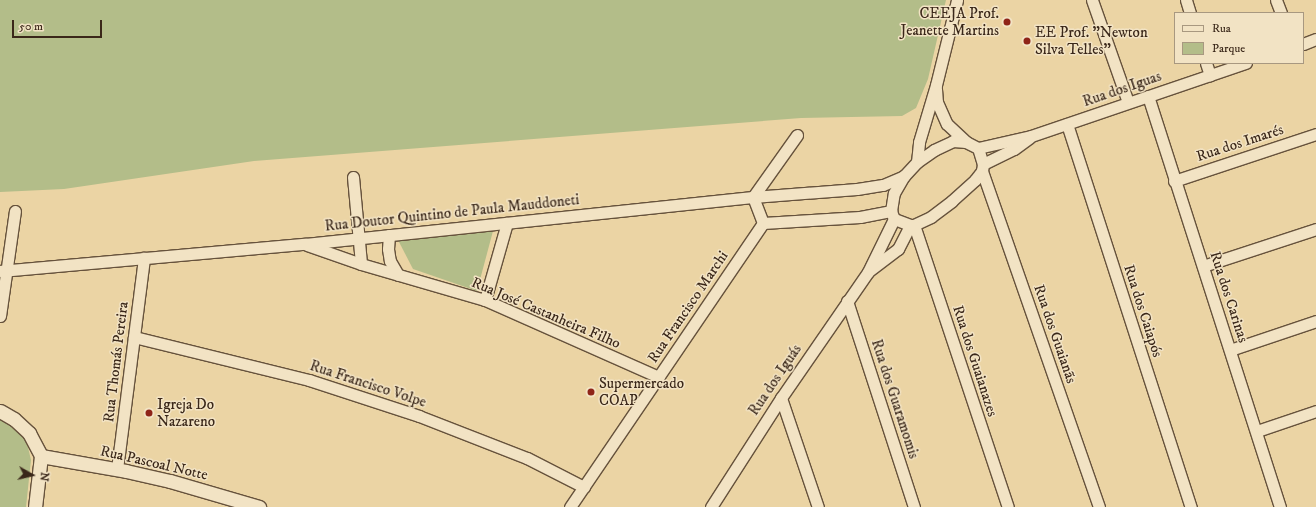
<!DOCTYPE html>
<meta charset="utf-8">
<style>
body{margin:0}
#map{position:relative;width:1316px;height:507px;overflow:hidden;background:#ebd4a4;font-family:"IM FELL DW Pica",serif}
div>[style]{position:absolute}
.green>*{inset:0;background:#b3bd89}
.roads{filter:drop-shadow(1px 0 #66523c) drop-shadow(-1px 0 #66523c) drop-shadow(0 1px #66523c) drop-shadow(0 -1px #66523c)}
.minor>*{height:11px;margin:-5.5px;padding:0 5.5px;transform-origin:5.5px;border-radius:5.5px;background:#f2e3c4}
.tertiary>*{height:13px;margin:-6.5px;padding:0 6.5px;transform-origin:6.5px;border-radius:6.5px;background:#f2e3c4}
.dots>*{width:11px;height:11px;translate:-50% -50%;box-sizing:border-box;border:2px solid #f2e3c4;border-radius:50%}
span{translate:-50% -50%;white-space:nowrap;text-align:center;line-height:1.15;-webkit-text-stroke:3px #f2e3c4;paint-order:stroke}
.poi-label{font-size:15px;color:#3a2719}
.right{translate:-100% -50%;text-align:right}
.left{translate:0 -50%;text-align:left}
.street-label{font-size:15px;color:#3a2719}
.legend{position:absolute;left:1174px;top:12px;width:130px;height:52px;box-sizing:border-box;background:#f2e3c4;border:1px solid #a89880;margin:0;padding:5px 7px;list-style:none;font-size:12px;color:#3a2719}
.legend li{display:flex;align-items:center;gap:8px;height:20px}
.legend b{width:20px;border:1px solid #a89880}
.north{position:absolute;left:12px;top:455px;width:40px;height:40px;-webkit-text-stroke:3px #f2e3c4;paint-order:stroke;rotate:98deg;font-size:11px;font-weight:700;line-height:16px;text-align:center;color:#3a2719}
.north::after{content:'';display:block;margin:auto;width:14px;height:18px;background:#3a2719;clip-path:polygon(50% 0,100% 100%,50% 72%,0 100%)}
.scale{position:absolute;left:12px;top:20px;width:90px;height:18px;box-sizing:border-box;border:2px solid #3a2719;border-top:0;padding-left:5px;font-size:12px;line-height:14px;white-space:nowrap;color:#3a2719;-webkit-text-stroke:3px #f2e3c4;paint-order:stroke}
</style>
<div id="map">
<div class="green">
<div style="clip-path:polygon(0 0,946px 0,928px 79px,916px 108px,902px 116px,801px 118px,254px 161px,64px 189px,0 192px)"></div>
<div style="clip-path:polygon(493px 231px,477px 291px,413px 269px,398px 240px)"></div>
<div style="clip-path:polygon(0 416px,18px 430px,27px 443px,31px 460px,26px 507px,0 507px)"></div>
</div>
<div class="roads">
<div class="minor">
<div style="left:1092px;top:0;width:108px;rotate:70.6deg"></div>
<div style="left:1186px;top:0;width:14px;rotate:73deg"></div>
<div style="left:1276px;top:0;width:14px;rotate:69deg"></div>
<div style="left:1303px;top:44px;width:14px;rotate:-21deg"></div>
<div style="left:1206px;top:63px;width:13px;rotate:72deg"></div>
<div style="left:936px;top:89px;width:13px;rotate:86deg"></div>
<div style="left:937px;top:102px;width:24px;rotate:66deg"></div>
<div style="left:947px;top:124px;width:26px;rotate:43deg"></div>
<div style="left:1148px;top:96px;width:432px;rotate:72.2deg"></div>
<div style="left:1067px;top:124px;width:403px;rotate:72.1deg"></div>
<div style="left:978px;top:148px;width:17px;rotate:73deg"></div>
<div style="left:983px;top:164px;width:7px;rotate:98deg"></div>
<div style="left:982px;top:171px;width:11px;rotate:128deg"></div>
<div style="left:975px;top:180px;width:31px;rotate:138deg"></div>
<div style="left:952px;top:201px;width:26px;rotate:143deg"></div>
<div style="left:931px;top:217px;width:19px;rotate:155deg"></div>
<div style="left:914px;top:225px;width:4px;rotate:180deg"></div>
<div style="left:910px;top:225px;width:17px;rotate:-159deg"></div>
<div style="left:894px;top:219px;width:9px;rotate:-111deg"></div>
<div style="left:891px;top:211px;width:18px;rotate:-81deg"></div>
<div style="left:894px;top:193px;width:20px;rotate:-60deg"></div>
<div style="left:904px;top:176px;width:19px;rotate:-47deg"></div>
<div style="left:917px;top:162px;width:21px;rotate:-35deg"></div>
<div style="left:934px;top:150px;width:21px;rotate:-25deg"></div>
<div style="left:953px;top:141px;width:13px;rotate:4deg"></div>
<div style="left:966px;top:142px;width:13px;rotate:27deg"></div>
<div style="left:978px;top:148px;width:54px;rotate:-12.8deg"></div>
<div style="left:1031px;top:136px;width:227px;rotate:-18.8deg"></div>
<div style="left:917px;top:162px;width:20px;rotate:-84deg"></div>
<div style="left:919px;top:142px;width:59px;rotate:-73.4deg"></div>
<div style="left:936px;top:85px;width:88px;rotate:-76.1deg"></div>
<div style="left:983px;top:164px;width:34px;rotate:-26deg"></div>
<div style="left:1014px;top:149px;width:19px;rotate:-36deg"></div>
<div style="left:982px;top:171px;width:356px;rotate:70.8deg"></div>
<div style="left:353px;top:177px;width:87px;rotate:84.7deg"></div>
<div style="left:1174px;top:181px;width:150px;rotate:-18.3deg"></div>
<div style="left:753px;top:197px;width:76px;rotate:-54.6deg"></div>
<div style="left:763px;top:223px;width:97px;rotate:-3.5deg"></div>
<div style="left:860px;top:217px;width:32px;rotate:-11deg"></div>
<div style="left:914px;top:225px;width:297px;rotate:71.6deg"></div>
<div style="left:389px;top:235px;width:14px;rotate:94deg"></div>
<div style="left:388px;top:249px;width:12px;rotate:81deg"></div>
<div style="left:390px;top:261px;width:16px;rotate:60deg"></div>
<div style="left:307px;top:245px;width:57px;rotate:19.4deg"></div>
<div style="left:361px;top:264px;width:129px;rotate:16.2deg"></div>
<div style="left:485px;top:300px;width:190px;rotate:23.9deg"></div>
<div style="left:1203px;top:266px;width:119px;rotate:-18.1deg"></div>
<div style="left:870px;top:270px;width:35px;rotate:-37deg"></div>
<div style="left:898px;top:249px;width:27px;rotate:-63deg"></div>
<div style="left:0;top:271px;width:306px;rotate:-5.1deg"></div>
<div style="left:305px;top:244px;width:450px;rotate:-6deg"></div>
<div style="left:753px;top:197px;width:104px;rotate:-4.4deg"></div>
<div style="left:857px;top:189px;width:26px;rotate:-9deg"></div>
<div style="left:883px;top:185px;width:23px;rotate:-23deg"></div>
<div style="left:485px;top:300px;width:80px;rotate:-74.1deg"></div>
<div style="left:847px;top:301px;width:217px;rotate:72deg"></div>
<div style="left:0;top:316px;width:106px;rotate:-81.9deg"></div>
<div style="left:134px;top:337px;width:180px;rotate:13.8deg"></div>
<div style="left:309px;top:380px;width:116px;rotate:18.1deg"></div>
<div style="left:419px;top:416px;width:116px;rotate:21.3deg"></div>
<div style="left:527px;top:458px;width:64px;rotate:27deg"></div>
<div style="left:1230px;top:350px;width:91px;rotate:-18.6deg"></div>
<div style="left:781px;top:398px;width:115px;rotate:71.3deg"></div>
<div style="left:1257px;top:431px;width:62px;rotate:-18.7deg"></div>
<div style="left:117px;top:469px;width:213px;rotate:-82.7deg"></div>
<div style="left:570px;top:507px;width:343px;rotate:-55.8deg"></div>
<div style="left:763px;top:223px;width:28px;rotate:-111deg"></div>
<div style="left:711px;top:507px;width:130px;rotate:-57.3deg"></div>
<div style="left:781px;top:398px;width:153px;rotate:-55.4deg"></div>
<div style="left:868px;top:272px;width:59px;rotate:-63.9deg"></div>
</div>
<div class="tertiary">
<div style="left:0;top:411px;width:16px;rotate:30deg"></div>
<div style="left:14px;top:419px;width:21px;rotate:43deg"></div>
<div style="left:29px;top:433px;width:26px;rotate:62deg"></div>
<div style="left:41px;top:456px;width:51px;rotate:96.7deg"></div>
<div style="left:41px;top:456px;width:86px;rotate:10deg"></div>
<div style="left:126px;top:471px;width:45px;rotate:12.8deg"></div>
<div style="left:170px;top:481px;width:93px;rotate:16.3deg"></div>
</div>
</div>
<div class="dots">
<div style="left:1007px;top:22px;background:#8f2418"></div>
<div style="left:1027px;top:41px;background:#8f2418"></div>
<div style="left:591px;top:392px;background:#8f2418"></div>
<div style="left:149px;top:413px;background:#8f2418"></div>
</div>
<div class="poi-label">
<span class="right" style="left:999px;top:22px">CEEJA Prof.<br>Jeanette Martins</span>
<span class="left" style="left:1035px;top:41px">EE Prof. "Newton<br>Silva Telles"</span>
<span class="left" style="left:599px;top:392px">Supermercado<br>COAP</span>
<span class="left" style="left:157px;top:413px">Igreja Do<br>Nazareno</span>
</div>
<div class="street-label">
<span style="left:1122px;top:89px;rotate:-19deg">Rua dos Iguas</span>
<span style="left:1240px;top:143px;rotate:-18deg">Rua dos Imarés</span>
<span style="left:452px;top:213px;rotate:-6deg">Rua Doutor Quintino de Paula Mauddoneti</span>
<span style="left:1229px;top:297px;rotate:72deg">Rua dos Carinas</span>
<span style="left:688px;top:307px;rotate:-56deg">Rua Francisco Marchi</span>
<span style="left:1143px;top:311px;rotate:72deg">Rua dos Caiapós</span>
<span style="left:546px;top:313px;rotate:23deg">Rua José Castanheira Filho</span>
<span style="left:1055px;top:334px;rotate:71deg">Rua dos Guaianãs</span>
<span style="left:975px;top:361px;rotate:72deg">Rua dos Guaianazes</span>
<span style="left:116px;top:362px;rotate:-83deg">Rua Thomás Pereira</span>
<span style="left:775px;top:380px;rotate:-56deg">Rua dos Iguás</span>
<span style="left:368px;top:384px;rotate:18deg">Rua Francisco Volpe</span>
<span style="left:895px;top:399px;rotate:72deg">Rua dos Guaramomis</span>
<span style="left:154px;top:463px;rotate:13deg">Rua Pascoal Notte</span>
</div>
<ul class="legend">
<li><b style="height:5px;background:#f2e3c4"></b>Rua</li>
<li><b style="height:11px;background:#b3bd89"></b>Parque</li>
</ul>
<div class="north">N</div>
<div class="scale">50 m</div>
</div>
